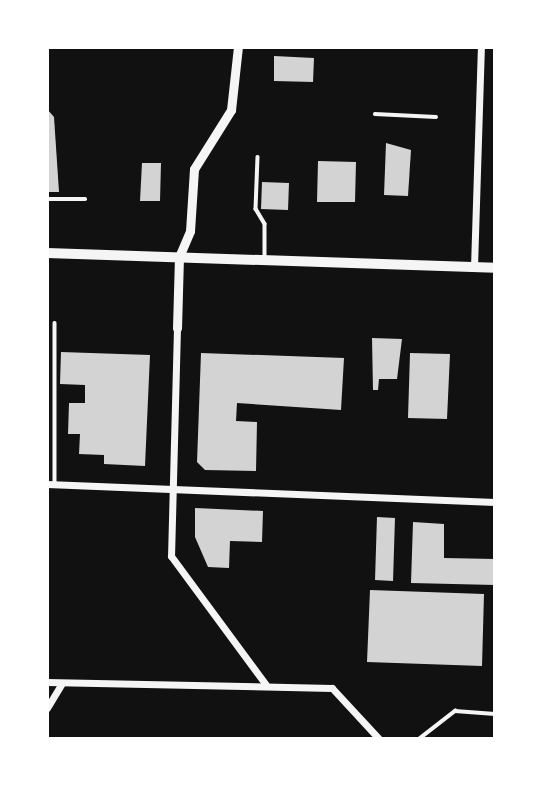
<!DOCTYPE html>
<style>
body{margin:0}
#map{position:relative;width:542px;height:786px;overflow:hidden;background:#111;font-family:"Alegreya Sans",sans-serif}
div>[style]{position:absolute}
.building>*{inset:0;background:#d3d3d3}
.service>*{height:3.5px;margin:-1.75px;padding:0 1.75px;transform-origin:1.75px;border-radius:1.75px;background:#f5f5f5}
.minor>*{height:7px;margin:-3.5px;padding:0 3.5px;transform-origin:3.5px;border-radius:3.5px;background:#f5f5f5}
.tertiary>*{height:9px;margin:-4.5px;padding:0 4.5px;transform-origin:4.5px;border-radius:4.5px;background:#f5f5f5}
.secondary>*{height:10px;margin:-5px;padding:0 5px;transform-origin:5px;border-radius:5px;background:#f5f5f5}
span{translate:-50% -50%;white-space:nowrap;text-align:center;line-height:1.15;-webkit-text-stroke:5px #fff;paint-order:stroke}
.frame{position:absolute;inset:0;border:49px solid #fff;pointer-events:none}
</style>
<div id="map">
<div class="building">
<div style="clip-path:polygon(274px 56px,314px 58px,313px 82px,274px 81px)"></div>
<div style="clip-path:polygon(47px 109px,54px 117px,59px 192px,47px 192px)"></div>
<div style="clip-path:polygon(386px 143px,411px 150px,408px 196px,384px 195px)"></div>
<div style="clip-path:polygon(318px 161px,356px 162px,355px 202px,317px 202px)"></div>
<div style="clip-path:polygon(142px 163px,161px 163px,160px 201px,140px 201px)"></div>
<div style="clip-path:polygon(262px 182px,289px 183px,288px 210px,261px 209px)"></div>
<div style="clip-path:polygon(372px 338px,402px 339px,397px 379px,379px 379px,378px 390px,373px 390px)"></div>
<div style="clip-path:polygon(61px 352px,150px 355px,145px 466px,104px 464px,104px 455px,79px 454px,80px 434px,68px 434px,69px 403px,85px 403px,85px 385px,60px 384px)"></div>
<div style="clip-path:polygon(201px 353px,344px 358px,341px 410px,237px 403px,236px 421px,257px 422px,256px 471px,205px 470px,197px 462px)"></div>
<div style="clip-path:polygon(410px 353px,450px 354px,447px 419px,408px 418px)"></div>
<div style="clip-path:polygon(195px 508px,263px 511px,262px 542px,230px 541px,229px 568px,208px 567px,195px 537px)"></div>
<div style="clip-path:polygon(377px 517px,395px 518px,393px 581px,375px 580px)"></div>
<div style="clip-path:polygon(413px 522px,444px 524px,444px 558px,495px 559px,495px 585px,411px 583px)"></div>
<div style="clip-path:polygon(370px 590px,484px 594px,482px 666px,367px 662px)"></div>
</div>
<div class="service">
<div style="left:375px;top:114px;width:61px;rotate:2.8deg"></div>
<div style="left:258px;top:157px;width:52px;rotate:92.2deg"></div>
<div style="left:256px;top:209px;width:17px;rotate:59deg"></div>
<div style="left:265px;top:224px;width:33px;rotate:90deg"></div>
<div style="left:47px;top:199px;width:38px"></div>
<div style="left:55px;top:323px;width:161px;rotate:90deg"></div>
<div style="left:419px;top:739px;width:46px;rotate:-37.9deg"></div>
<div style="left:455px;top:711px;width:40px;rotate:4.3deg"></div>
</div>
<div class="minor">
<div style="left:474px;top:267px;width:220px;rotate:-88.2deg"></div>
<div style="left:177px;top:328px;width:228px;rotate:91.5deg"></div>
<div style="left:171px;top:556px;width:160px;rotate:53.6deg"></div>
<div style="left:47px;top:484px;width:448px;rotate:2.3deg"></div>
<div style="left:47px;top:682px;width:285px;rotate:1.2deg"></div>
<div style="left:332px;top:688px;width:69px;rotate:47.3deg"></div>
<div style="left:47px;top:708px;width:29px;rotate:-59deg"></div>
</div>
<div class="tertiary">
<div style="left:177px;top:328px;width:71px;rotate:-88.4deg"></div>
<div style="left:179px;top:257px;width:28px;rotate:-67deg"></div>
<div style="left:190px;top:231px;width:62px;rotate:-86.3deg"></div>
<div style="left:194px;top:169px;width:70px;rotate:-57.9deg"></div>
<div style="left:231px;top:110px;width:63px;rotate:-83.7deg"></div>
</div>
<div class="secondary">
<div style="left:47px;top:253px;width:448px;rotate:1.9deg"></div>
</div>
<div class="frame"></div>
</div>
